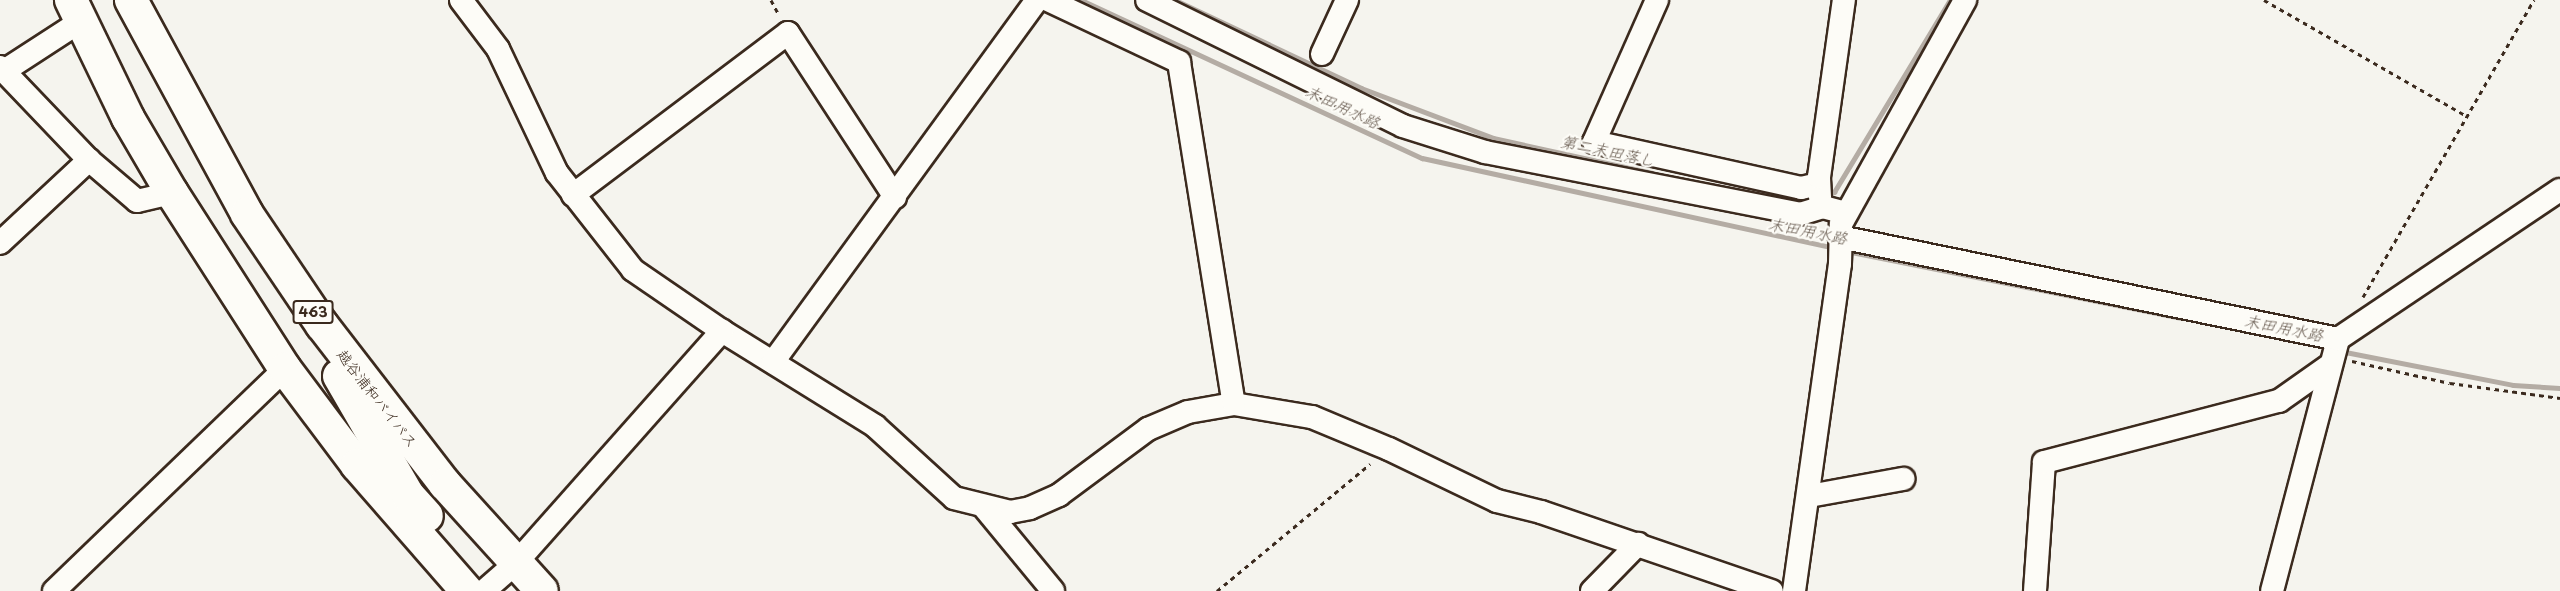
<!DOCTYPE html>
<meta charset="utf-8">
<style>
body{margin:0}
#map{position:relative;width:2560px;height:591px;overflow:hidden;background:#f5f4ee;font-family:"Playpen Sans","Klee One",sans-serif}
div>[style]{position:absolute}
.stream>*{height:5px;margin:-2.5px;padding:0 2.5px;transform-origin:2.5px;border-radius:2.5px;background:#b4aca4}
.path>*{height:3px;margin-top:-1.5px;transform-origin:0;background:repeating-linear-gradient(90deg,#3b2a1e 0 4.5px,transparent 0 9px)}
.roads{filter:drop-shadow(2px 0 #3b2a1e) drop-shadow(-2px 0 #3b2a1e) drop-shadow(0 2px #3b2a1e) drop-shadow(0 -2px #3b2a1e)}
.minor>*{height:22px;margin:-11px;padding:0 11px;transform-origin:11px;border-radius:11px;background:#fdfcf7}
.highway>*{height:32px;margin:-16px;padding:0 16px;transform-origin:16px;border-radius:16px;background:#fdfcf7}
span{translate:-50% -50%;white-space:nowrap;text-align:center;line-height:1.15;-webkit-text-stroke:4.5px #fdfcf7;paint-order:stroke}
.shield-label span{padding:2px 4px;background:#fdfcf7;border:2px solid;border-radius:4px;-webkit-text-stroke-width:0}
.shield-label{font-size:14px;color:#3b2a1e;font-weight:700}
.street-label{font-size:15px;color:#3b2a1e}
.water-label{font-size:16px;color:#65584d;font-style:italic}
</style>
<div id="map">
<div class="stream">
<div style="left:1081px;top:0;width:376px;rotate:24.9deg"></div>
<div style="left:1422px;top:158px;width:422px;rotate:12.3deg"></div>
<div style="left:1175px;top:0;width:206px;rotate:25.3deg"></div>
<div style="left:1361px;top:88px;width:141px;rotate:20.7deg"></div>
<div style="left:1493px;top:138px;width:163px;rotate:12.4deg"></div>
<div style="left:1826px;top:195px;width:9px;rotate:-21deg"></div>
<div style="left:1834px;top:192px;width:224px;rotate:-58.9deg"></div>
<div style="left:1846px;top:251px;width:342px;rotate:11.3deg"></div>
<div style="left:2340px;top:351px;width:176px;rotate:11.1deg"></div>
<div style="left:2513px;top:385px;width:47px;rotate:3.7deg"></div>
</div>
<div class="path">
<div style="left:771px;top:0;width:17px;rotate:62deg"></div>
<div style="left:2264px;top:0;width:235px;rotate:29.8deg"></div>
<div style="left:2363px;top:297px;width:343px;rotate:-60.1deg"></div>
<div style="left:2352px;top:361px;width:100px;rotate:12.7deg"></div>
<div style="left:2450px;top:383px;width:111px;rotate:7.8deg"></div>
<div style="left:1217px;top:591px;width:199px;rotate:-39.7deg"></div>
</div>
<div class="roads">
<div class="minor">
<div style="left:461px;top:0;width:61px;rotate:52.9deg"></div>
<div style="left:498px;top:49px;width:137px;rotate:64.6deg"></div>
<div style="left:557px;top:173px;width:123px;rotate:51.9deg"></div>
<div style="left:633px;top:270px;width:108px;rotate:34.4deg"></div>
<div style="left:722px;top:331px;width:180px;rotate:31.8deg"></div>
<div style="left:875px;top:426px;width:107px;rotate:42.3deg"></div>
<div style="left:954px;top:498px;width:58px;rotate:14deg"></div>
<div style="left:1010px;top:512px;width:20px;rotate:-11deg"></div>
<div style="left:1030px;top:508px;width:32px;rotate:-24deg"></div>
<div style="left:1059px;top:495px;width:111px;rotate:-36.6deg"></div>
<div style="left:1148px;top:429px;width:43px;rotate:-23deg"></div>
<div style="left:1188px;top:412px;width:47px;rotate:-9.9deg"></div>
<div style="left:1234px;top:404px;width:79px;rotate:9.5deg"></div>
<div style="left:1312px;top:417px;width:83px;rotate:22.6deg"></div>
<div style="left:1389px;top:449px;width:120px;rotate:25.7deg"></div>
<div style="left:1497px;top:501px;width:45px;rotate:14deg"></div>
<div style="left:1541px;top:512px;width:244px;rotate:18.9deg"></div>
<div style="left:1048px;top:0;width:145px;rotate:25.3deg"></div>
<div style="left:1179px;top:62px;width:346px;rotate:80.9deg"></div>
<div style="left:1147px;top:0;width:285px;rotate:26.2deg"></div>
<div style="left:1403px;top:126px;width:86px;rotate:17.6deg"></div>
<div style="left:1485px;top:152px;width:321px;rotate:11.1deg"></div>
<div style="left:1800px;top:214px;width:24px;rotate:-17deg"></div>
<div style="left:1823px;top:207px;width:24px;rotate:15deg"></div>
<div style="left:1657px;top:0;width:155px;rotate:113.9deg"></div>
<div style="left:1594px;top:142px;width:212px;rotate:12.5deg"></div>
<div style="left:1801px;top:188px;width:17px;rotate:-13deg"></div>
<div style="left:1322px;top:54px;width:60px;rotate:-65.2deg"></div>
<div style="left:0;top:67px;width:129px;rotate:46.3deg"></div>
<div style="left:89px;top:160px;width:63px;rotate:40.5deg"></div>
<div style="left:137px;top:201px;width:36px;rotate:-13deg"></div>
<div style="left:4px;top:71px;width:92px;rotate:-33deg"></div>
<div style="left:573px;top:195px;width:269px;rotate:-37deg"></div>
<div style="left:788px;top:33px;width:196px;rotate:56.9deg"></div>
<div style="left:1820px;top:197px;width:20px;rotate:-93deg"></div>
<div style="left:1819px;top:177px;width:179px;rotate:-82deg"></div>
<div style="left:1840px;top:237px;width:508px;rotate:11.58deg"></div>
<div style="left:0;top:243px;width:122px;rotate:-43deg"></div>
<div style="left:773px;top:362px;width:448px;rotate:-53.9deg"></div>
<div style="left:1809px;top:496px;width:96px;rotate:-10.3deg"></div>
<div style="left:983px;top:506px;width:110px;rotate:50.5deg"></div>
<div style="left:54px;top:591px;width:320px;rotate:-43.9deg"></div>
<div style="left:484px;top:591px;width:41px;rotate:-41.1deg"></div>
<div style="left:515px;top:564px;width:312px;rotate:-48.4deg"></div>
<div style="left:1592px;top:591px;width:66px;rotate:-45.6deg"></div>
<div style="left:1794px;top:591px;width:330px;rotate:-82deg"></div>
<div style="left:1840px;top:264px;width:40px;rotate:-88.6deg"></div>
<div style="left:1841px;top:224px;width:256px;rotate:-61deg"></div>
<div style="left:2035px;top:591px;width:129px;rotate:-86deg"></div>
<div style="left:2044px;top:462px;width:243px;rotate:-14.6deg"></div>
<div style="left:2279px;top:401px;width:62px;rotate:-35.2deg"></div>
<div style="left:2272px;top:591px;width:260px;rotate:-75.3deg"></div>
<div style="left:2338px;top:339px;width:267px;rotate:-33.9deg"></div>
</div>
<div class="highway">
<div style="left:71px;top:0;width:131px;rotate:64.2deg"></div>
<div style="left:128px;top:118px;width:87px;rotate:59.6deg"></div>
<div style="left:172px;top:193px;width:209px;rotate:57.3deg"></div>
<div style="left:285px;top:369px;width:120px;rotate:53.1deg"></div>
<div style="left:357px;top:465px;width:167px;rotate:48.9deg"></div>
<div style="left:131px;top:0;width:243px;rotate:61.5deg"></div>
<div style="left:247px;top:214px;width:134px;rotate:56deg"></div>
<div style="left:322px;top:325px;width:201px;rotate:52.3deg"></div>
<div style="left:445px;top:484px;width:144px;rotate:47.8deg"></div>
<div style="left:339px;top:376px;width:138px;rotate:59.9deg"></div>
<div style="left:408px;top:495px;width:28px;rotate:48deg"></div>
</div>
</div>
<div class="shield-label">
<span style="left:313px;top:312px">463</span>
</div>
<div class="street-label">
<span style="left:378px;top:398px;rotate:52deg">越谷浦和バイパス</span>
</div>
<div class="water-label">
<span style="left:1343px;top:106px;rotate:25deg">末田用水路</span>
<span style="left:1608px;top:150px;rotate:12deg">第二末田落し</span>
<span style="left:1808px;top:230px;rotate:11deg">末田用水路</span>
<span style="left:2284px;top:327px;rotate:11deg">末田用水路</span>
</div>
</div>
